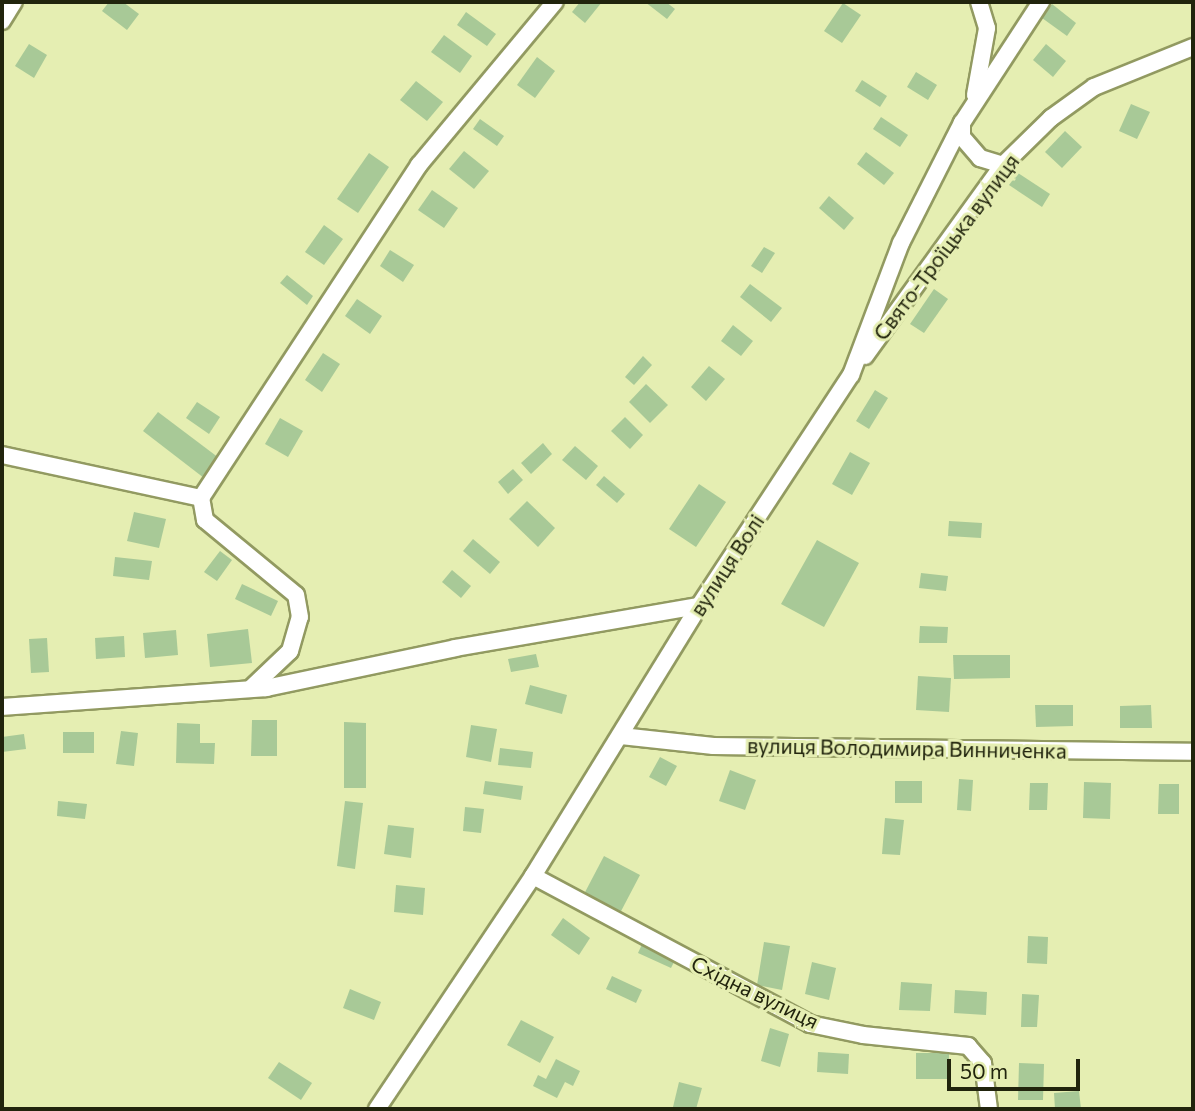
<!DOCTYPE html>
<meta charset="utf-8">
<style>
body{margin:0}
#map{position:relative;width:1195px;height:1111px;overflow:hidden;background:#e5eeb2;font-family:Commissioner,sans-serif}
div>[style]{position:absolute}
.building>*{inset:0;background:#a8c997}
.roads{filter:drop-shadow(2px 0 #929a61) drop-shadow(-2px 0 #929a61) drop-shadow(0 2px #929a61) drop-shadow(0 -2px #929a61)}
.minor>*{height:16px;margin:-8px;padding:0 8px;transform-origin:8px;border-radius:8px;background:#fff}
span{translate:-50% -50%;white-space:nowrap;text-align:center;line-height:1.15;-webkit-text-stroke:6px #e5eeb2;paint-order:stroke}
.street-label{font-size:21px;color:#21240d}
.frame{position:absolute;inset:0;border:4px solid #21240d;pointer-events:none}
.scale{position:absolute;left:947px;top:1059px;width:133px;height:32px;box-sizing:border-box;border:4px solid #21240d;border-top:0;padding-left:9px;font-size:21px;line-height:24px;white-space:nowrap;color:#21240d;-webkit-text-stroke:5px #e5eeb2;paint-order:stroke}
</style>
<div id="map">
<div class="building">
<div style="clip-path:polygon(109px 2px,123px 2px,139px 14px,127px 30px,102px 11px)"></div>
<div style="clip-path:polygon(580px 2px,602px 2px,585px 23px,572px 12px)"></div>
<div style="clip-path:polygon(645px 2px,666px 2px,675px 9px,667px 19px)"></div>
<div style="clip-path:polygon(843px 3px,861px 15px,842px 43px,824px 31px)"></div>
<div style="clip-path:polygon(1052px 4px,1076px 23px,1067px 36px,1042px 18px)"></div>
<div style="clip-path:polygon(466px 12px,496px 34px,487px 46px,457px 25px)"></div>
<div style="clip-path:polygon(444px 35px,472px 56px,460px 73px,431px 52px)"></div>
<div style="clip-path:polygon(29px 44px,47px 55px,34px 78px,15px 66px)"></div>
<div style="clip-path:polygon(1046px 44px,1066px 61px,1053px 77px,1033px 60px)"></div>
<div style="clip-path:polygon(537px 57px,555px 71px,535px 98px,517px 85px)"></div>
<div style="clip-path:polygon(916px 72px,937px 85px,928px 100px,907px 87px)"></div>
<div style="clip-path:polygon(862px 80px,887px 96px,880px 107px,855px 91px)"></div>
<div style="clip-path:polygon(416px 81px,443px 102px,427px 121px,400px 100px)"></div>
<div style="clip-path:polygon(1131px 104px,1150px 112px,1137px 139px,1119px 131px)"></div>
<div style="clip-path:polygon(881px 117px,908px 135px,900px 147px,873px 129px)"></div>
<div style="clip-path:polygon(480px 119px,504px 136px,497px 146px,473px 129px)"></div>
<div style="clip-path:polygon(1065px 131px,1082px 147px,1062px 168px,1045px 152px)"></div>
<div style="clip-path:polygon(464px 151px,489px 171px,474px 189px,449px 169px)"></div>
<div style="clip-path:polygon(866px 152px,894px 173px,884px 185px,857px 164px)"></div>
<div style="clip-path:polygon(369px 153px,389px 167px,358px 213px,337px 199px)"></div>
<div style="clip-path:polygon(1018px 173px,1050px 194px,1042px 207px,1009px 185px)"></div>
<div style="clip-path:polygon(432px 190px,458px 208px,444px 228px,418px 210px)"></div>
<div style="clip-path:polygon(829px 196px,854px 218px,844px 230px,819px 208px)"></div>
<div style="clip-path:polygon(324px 225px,343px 239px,324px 265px,305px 252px)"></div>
<div style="clip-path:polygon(764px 247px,775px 253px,762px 273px,751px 266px)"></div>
<div style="clip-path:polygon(390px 250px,414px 265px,403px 282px,380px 266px)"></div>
<div style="clip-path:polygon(287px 275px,313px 296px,307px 305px,280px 283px)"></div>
<div style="clip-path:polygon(750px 284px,782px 308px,771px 322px,740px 297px)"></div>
<div style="clip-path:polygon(934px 289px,948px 299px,924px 333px,910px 324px)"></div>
<div style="clip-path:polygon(357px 299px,382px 316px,370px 334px,345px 316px)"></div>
<div style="clip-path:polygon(733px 325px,753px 341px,741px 356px,721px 341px)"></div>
<div style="clip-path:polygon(323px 353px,340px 364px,322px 392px,305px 380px)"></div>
<div style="clip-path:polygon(643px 356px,652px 365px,634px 385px,625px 377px)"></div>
<div style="clip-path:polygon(709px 366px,725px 379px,706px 401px,691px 387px)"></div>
<div style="clip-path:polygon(646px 384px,668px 405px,650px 423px,629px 402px)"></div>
<div style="clip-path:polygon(875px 390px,888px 398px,869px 429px,856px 421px)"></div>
<div style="clip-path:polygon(197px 402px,220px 417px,209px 434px,186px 418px)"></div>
<div style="clip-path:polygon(158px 412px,219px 458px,204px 478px,143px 431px)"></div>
<div style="clip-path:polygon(625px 417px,643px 435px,630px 449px,611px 431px)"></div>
<div style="clip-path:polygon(280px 418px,303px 431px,288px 457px,265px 444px)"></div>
<div style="clip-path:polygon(543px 443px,552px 454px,531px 474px,521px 463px)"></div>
<div style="clip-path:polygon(575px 446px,598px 466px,586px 480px,562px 460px)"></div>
<div style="clip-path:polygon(850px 452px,870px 463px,852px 495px,832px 484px)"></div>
<div style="clip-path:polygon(513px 469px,523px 480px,508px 494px,498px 482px)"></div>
<div style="clip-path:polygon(604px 476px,625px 494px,617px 503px,596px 485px)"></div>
<div style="clip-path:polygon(699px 484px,726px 502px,696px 547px,669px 529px)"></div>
<div style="clip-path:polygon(527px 501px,555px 528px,538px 547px,509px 519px)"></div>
<div style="clip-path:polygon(134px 512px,166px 519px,159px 548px,127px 541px)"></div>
<div style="clip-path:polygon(949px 521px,982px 523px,981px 538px,948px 536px)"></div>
<div style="clip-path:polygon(473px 539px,500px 562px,490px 574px,463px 551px)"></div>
<div style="clip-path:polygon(817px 540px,859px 563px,824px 627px,781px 604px)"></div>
<div style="clip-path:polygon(220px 551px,232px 560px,217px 581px,204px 572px)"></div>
<div style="clip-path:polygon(115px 557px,152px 561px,149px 580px,113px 576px)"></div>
<div style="clip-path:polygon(452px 570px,471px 586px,461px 598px,442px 582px)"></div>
<div style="clip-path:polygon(921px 573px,948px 576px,946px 591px,919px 588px)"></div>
<div style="clip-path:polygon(242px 584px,278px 601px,271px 616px,235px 599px)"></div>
<div style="clip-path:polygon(920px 626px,948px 627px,947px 643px,919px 643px)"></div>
<div style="clip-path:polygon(248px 629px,252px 663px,210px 667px,207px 634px)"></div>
<div style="clip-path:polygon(176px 630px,178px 655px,145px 658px,143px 633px)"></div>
<div style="clip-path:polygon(124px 636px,125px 657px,96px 659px,95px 638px)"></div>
<div style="clip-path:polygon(47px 638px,49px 672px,31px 673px,29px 639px)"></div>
<div style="clip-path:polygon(536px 654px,539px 667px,511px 672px,508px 659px)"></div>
<div style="clip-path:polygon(953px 655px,1010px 655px,1010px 678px,954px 679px)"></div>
<div style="clip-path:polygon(918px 676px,951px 678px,949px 712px,916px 710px)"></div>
<div style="clip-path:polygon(530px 685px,567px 695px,562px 714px,525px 704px)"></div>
<div style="clip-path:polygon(1035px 705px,1073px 705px,1073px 726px,1036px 727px)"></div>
<div style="clip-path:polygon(1151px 705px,1152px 728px,1120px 728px,1120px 706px)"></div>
<div style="clip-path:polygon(252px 720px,277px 720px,277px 756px,251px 756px)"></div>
<div style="clip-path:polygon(344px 722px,366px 723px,366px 788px,344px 788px)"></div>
<div style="clip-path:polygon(177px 723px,200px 724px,200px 743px,215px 743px,214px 764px,176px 763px)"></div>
<div style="clip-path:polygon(471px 725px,497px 729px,491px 762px,466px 757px)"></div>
<div style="clip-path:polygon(121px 731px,138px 733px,134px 766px,116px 764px)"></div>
<div style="clip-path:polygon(63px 732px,94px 732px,94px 753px,63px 753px)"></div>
<div style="clip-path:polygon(24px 734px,26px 749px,2px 752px,2px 737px)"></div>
<div style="clip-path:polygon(500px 748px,533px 752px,531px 768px,498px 765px)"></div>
<div style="clip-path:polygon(660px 757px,677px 766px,666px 786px,649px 777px)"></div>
<div style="clip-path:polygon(730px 770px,756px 780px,745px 810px,719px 801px)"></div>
<div style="clip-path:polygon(959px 779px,973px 780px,971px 811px,957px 810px)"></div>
<div style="clip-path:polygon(485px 781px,523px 786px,521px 800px,483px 794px)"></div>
<div style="clip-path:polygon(895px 781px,922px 781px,922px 803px,895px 803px)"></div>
<div style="clip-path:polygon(1084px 782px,1111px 783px,1110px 819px,1083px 818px)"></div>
<div style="clip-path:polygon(1030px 783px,1048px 783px,1047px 810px,1029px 810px)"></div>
<div style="clip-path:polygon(1159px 784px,1179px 784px,1179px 814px,1158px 814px)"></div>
<div style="clip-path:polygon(58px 801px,87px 804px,85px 819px,57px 816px)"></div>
<div style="clip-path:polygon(345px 801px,363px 803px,355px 869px,337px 866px)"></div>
<div style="clip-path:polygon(465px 807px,484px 809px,481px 833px,463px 831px)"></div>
<div style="clip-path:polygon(885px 818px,904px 820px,900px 855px,882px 854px)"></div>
<div style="clip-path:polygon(388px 825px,414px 828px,411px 858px,384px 854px)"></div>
<div style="clip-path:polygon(604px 856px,640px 875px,619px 915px,583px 896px)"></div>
<div style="clip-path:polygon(396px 885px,425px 888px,423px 915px,394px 912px)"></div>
<div style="clip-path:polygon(563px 918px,590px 938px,579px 955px,551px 935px)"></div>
<div style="clip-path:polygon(1028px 936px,1048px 937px,1047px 964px,1027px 963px)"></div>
<div style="clip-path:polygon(644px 940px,677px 956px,671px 968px,638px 953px)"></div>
<div style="clip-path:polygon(764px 942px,790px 946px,782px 990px,757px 985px)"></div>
<div style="clip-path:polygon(812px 962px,836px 968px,829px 1000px,805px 994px)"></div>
<div style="clip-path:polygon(612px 976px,642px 990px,636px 1003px,606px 989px)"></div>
<div style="clip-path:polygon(901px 982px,932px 984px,930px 1011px,899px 1010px)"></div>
<div style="clip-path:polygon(350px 989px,381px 1002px,374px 1020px,343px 1008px)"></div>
<div style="clip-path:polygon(955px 990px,987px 992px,986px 1015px,954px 1013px)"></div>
<div style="clip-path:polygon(1022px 994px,1039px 995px,1037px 1027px,1021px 1027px)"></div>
<div style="clip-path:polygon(521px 1020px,554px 1037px,540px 1063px,507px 1045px)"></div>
<div style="clip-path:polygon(770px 1028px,789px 1034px,780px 1067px,761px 1061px)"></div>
<div style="clip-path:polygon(818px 1052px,849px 1054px,848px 1074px,817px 1072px)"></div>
<div style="clip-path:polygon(916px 1053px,949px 1053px,949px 1079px,916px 1079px)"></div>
<div style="clip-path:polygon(556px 1059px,580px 1071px,573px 1086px,565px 1082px,557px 1098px,533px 1086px,538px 1075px,546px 1079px)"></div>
<div style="clip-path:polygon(279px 1062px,312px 1083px,301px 1100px,268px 1078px)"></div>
<div style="clip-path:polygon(1019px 1063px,1044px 1064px,1043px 1100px,1018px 1100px)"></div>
<div style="clip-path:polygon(679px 1082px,702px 1088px,696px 1109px,673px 1107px)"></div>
<div style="clip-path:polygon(1079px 1091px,1081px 1109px,1055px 1109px,1054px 1093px)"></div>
</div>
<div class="roads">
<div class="minor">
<div style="left:2px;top:21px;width:22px;rotate:-58deg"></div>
<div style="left:975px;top:95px;width:68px;rotate:-79.8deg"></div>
<div style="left:987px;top:28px;width:27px;rotate:-107deg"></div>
<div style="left:962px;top:123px;width:14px;rotate:90deg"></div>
<div style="left:962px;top:137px;width:28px;rotate:49deg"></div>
<div style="left:980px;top:158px;width:24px;rotate:17deg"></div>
<div style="left:865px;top:356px;width:236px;rotate:-54.2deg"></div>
<div style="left:1003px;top:165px;width:67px;rotate:-44.4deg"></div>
<div style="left:1051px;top:118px;width:53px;rotate:-35.8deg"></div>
<div style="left:1094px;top:87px;width:107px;rotate:-22deg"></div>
<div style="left:2px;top:455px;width:204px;rotate:12.2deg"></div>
<div style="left:250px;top:689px;width:55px;rotate:-43.5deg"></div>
<div style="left:290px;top:651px;width:35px;rotate:-74deg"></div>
<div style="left:300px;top:617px;width:22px;rotate:-100deg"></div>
<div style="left:296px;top:595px;width:118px;rotate:-140.5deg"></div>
<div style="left:205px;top:520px;width:22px;rotate:-100deg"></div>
<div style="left:201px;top:498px;width:398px;rotate:-56.8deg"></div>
<div style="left:419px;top:165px;width:212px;rotate:-50.2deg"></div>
<div style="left:2px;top:707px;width:265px;rotate:-4.1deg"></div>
<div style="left:266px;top:688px;width:193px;rotate:-11.9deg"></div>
<div style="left:455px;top:648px;width:248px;rotate:-9.8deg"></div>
<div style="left:621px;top:736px;width:93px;rotate:6.2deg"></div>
<div style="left:713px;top:746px;width:480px;rotate:0.7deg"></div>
<div style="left:533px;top:876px;width:314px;rotate:28.1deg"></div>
<div style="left:810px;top:1024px;width:54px;rotate:11.7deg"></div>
<div style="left:863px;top:1035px;width:106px;rotate:6deg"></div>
<div style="left:968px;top:1046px;width:23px;rotate:49deg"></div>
<div style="left:983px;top:1063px;width:46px;rotate:82.6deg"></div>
<div style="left:377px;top:1109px;width:280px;rotate:-56.2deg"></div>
<div style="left:533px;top:876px;width:317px;rotate:-58.4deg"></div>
<div style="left:699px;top:606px;width:277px;rotate:-56.7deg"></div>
<div style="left:851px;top:375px;width:141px;rotate:-69.3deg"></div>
<div style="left:901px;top:243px;width:135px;rotate:-63.1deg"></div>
<div style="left:962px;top:123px;width:145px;rotate:-56.9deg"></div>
</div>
</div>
<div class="street-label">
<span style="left:946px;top:247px;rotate:-53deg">Свято-Троїцька вулиця</span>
<span style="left:727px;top:565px;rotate:-57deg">вулиця Волі</span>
<span style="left:907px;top:748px;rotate:1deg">вулиця Володимира Винниченка</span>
<span style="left:755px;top:992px;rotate:26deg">Східна вулиця</span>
</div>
<div class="frame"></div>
<div class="scale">50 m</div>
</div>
